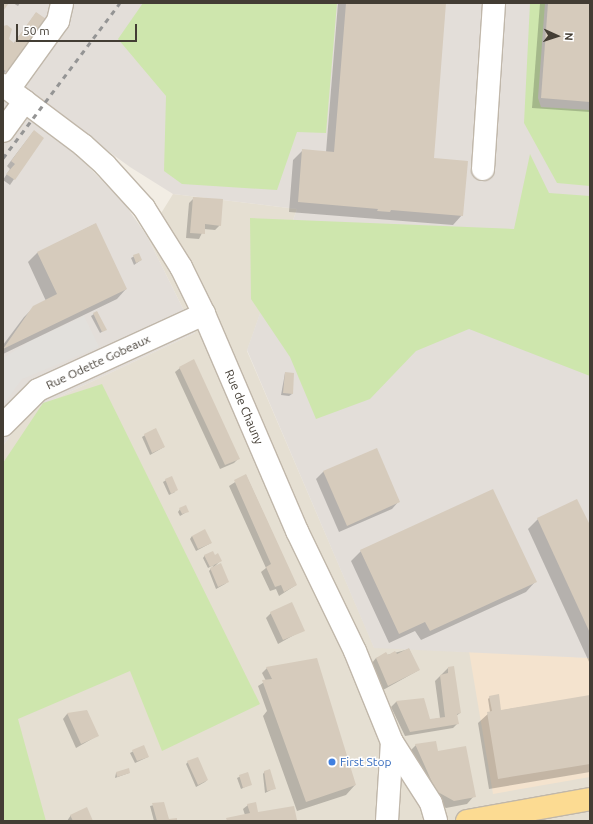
<!DOCTYPE html>
<style>
body{margin:0}
#map{position:relative;width:593px;height:824px;overflow:hidden;background:#f2ede4;font-family:Ubuntu,sans-serif}
div>[style]{position:absolute}
.residential>*{inset:0;background:#e5dfd2}
.commercial>*{inset:0;background:#f4e3ce}
.industrial>*{inset:0;background:#e3ded9}
.green>*{inset:0;background:#cee6ad}
.parking>*{inset:0;background:#e2e0dc}
.shadow>*{inset:0;background:#0003}
.building>*{inset:0;background:#d6cbbc}
.roads{filter:drop-shadow(1px 0 #c0b7aa) drop-shadow(-1px 0 #c0b7aa) drop-shadow(0 1px #c0b7aa) drop-shadow(0 -1px #c0b7aa)}
.minor>*{height:22px;margin:-11px;padding:0 11px;transform-origin:11px;border-radius:11px;background:#fff}
.major>*{height:22px;margin:-11px;padding:0 11px;transform-origin:11px;border-radius:11px;background:#fcdb92}
.rail>*{height:3px;margin-top:-1.5px;transform-origin:0;background:repeating-linear-gradient(90deg,#949494 0 5px,transparent 0 10px)}
.dots>*{width:11px;height:11px;translate:-50% -50%;box-sizing:border-box;border:2px solid #fff;border-radius:50%}
span{translate:-50% -50%;white-space:nowrap;text-align:center;line-height:1.15;-webkit-text-stroke:3px #fff;paint-order:stroke}
.street-label{font-size:12px;color:#433d34}
.shop-label{font-size:12px;color:#366cbe}
.left{translate:0 -50%;text-align:left}
.frame{position:absolute;inset:0;border:4px solid #433d34;pointer-events:none}
.north{position:absolute;left:537px;top:16px;width:40px;height:40px;-webkit-text-stroke:3px #fff;paint-order:stroke;rotate:93deg;font-size:11px;font-weight:700;line-height:16px;text-align:center;color:#433d34}
.north::after{content:'';display:block;margin:auto;width:14px;height:18px;background:#433d34;clip-path:polygon(50% 0,100% 100%,50% 72%,0 100%)}
.scale{position:absolute;left:16px;top:24px;width:121px;height:18px;box-sizing:border-box;border:2px solid #433d34;border-top:0;padding-left:5px;font-size:12px;line-height:14px;white-space:nowrap;color:#433d34;-webkit-text-stroke:3px #fff;paint-order:stroke}
</style>
<div id="map">
<div class="residential">
<div style="clip-path:polygon(173px 194px,297px 209px,247px 351px,374px 647px,590px 658px,590px 821px,3px 821px,3px 446px,27px 412px,195px 333px,147px 236px)"></div>
</div>
<div class="commercial">
<div style="clip-path:polygon(469px 651px,590px 658px,590px 777px,493px 794px)"></div>
</div>
<div class="industrial">
<div style="clip-path:polygon(3px 3px,590px 3px,590px 658px,374px 648px,247px 350px,297px 209px,173px 194px,130px 167px,3px 75px)"></div>
<div style="clip-path:polygon(3px 100px,65px 143px,124px 203px,147px 236px,195px 333px,27px 412px,3px 446px)"></div>
</div>
<div class="green">
<div style="clip-path:polygon(143px 3px,337px 3px,326px 133px,297px 132px,277px 190px,182px 184px,164px 171px,166px 96px,118px 39px)"></div>
<div style="clip-path:polygon(530px 3px,545px 3px,538px 98px,541px 107px,590px 110px,590px 186px,557px 183px,524px 123px)"></div>
<div style="clip-path:polygon(530px 154px,549px 193px,590px 196px,590px 376px,469px 329px,416px 351px,370px 399px,316px 419px,290px 357px,251px 299px,250px 218px,514px 229px)"></div>
<div style="clip-path:polygon(102px 384px,260px 704px,162px 751px,130px 671px,18px 719px,46px 821px,3px 821px,3px 463px,43px 403px)"></div>
</div>
<div class="parking">
<div style="clip-path:polygon(84px 316px,99px 347px,22px 379px,3px 405px,3px 358px,30px 341px)"></div>
</div>
<div class="shadow">
<div style="clip-path:polygon(13px 3px,20px 3px,18px 6px)"></div>
<div style="clip-path:polygon(338px 3px,445px 3px,433px 159px,462px 215px,453px 225px,289px 212px,293px 160px,303px 150px,326px 152px)"></div>
<div style="clip-path:polygon(540px 3px,590px 3px,590px 112px,532px 108px)"></div>
<div style="clip-path:polygon(36px 13px,45px 19px,3px 75px,3px 27px,7px 40px,13px 44px)"></div>
<div style="clip-path:polygon(33px 132px,42px 138px,10px 185px,3px 180px,10px 169px,7px 166px)"></div>
<div style="clip-path:polygon(194px 198px,220px 225px,215px 230px,204px 229px,199px 239px,186px 238px,189px 203px)"></div>
<div style="clip-path:polygon(95px 224px,126px 289px,117px 299px,3px 354px,3px 345px,24px 317px,34px 307px,46px 301px,28px 262px,37px 253px)"></div>
<div style="clip-path:polygon(138px 254px,141px 260px,134px 265px,131px 258px)"></div>
<div style="clip-path:polygon(97px 312px,105px 330px,100px 333px,91px 316px)"></div>
<div style="clip-path:polygon(180px 368px,239px 458px,234px 463px,220px 469px,175px 372px)"></div>
<div style="clip-path:polygon(285px 373px,292px 394px,289px 396px,281px 395px)"></div>
<div style="clip-path:polygon(155px 429px,164px 447px,150px 455px,142px 437px)"></div>
<div style="clip-path:polygon(376px 450px,399px 501px,392px 509px,339px 532px,316px 479px,323px 472px)"></div>
<div style="clip-path:polygon(246px 475px,296px 585px,279px 596px,276px 589px,270px 591px,261px 572px,266px 568px,229px 486px)"></div>
<div style="clip-path:polygon(171px 477px,175px 492px,169px 495px,163px 482px)"></div>
<div style="clip-path:polygon(180px 509px,188px 511px,180px 516px,178px 512px)"></div>
<div style="clip-path:polygon(538px 519px,590px 528px,590px 664px,528px 529px)"></div>
<div style="clip-path:polygon(192px 536px,211px 543px,196px 551px,190px 539px)"></div>
<div style="clip-path:polygon(361px 551px,535px 582px,526px 592px,421px 640px,415px 631px,389px 643px,351px 561px)"></div>
<div style="clip-path:polygon(205px 555px,214px 556px,220px 561px,215px 566px,227px 582px,225px 584px,216px 589px,209px 571px,214px 565px,208px 568px,203px 558px)"></div>
<div style="clip-path:polygon(271px 613px,303px 630px,278px 644px,266px 618px)"></div>
<div style="clip-path:polygon(409px 649px,419px 670px,383px 690px,372px 663px,376px 658px)"></div>
<div style="clip-path:polygon(267px 668px,355px 785px,346px 795px,297px 811px,263px 716px,267px 711px,258px 686px,266px 681px,262px 673px)"></div>
<div style="clip-path:polygon(448px 668px,460px 713px,456px 716px,458px 723px,453px 728px,405px 736px,391px 707px,396px 702px,423px 699px,429px 720px,440px 718px,435px 681px)"></div>
<div style="clip-path:polygon(590px 696px,590px 772px,489px 789px,478px 723px,490px 712px,488px 699px,490px 697px,498px 711px)"></div>
<div style="clip-path:polygon(87px 711px,97px 736px,76px 748px,63px 719px,67px 714px)"></div>
<div style="clip-path:polygon(416px 745px,437px 752px,474px 796px,467px 804px,446px 808px,429px 798px,409px 752px)"></div>
<div style="clip-path:polygon(143px 746px,148px 757px,135px 763px,130px 753px)"></div>
<div style="clip-path:polygon(188px 762px,207px 780px,205px 782px,196px 787px,186px 764px)"></div>
<div style="clip-path:polygon(265px 771px,275px 788px,265px 793px,263px 774px)"></div>
<div style="clip-path:polygon(116px 773px,129px 773px,115px 778px)"></div>
<div style="clip-path:polygon(247px 773px,251px 784px,241px 789px,237px 778px)"></div>
<div style="clip-path:polygon(163px 803px,165px 821px,154px 821px,150px 806px)"></div>
<div style="clip-path:polygon(248px 805px,257px 813px,296px 820px,224px 821px,245px 815px,243px 809px)"></div>
<div style="clip-path:polygon(71px 815px,92px 821px,67px 821px)"></div>
</div>
<div class="building">
<div style="clip-path:polygon(3px 3px,9px 3px,3px 11px)"></div>
<div style="clip-path:polygon(346px 3px,446px 3px,434px 158px,468px 161px,463px 216px,391px 210px,390px 212px,377px 211px,378px 209px,298px 202px,302px 149px,334px 152px)"></div>
<div style="clip-path:polygon(548px 3px,590px 3px,590px 102px,541px 98px)"></div>
<div style="clip-path:polygon(36px 12px,46px 19px,36px 32px,29px 27px,27px 31px,33px 36px,7px 72px,3px 69px,3px 26px,7px 25px,12px 29px,9px 39px,14px 43px)"></div>
<div style="clip-path:polygon(34px 130px,44px 138px,15px 180px,6px 174px,15px 164px,11px 161px)"></div>
<div style="clip-path:polygon(193px 197px,223px 199px,221px 226px,205px 224px,205px 234px,190px 233px)"></div>
<div style="clip-path:polygon(96px 223px,127px 289px,3px 349px,33px 306px,57px 294px,37px 252px)"></div>
<div style="clip-path:polygon(139px 253px,142px 260px,136px 263px,133px 255px)"></div>
<div style="clip-path:polygon(97px 311px,107px 330px,102px 332px,93px 313px)"></div>
<div style="clip-path:polygon(194px 359px,240px 459px,225px 465px,179px 367px)"></div>
<div style="clip-path:polygon(285px 372px,294px 373px,293px 394px,283px 393px)"></div>
<div style="clip-path:polygon(156px 428px,165px 447px,152px 453px,144px 434px)"></div>
<div style="clip-path:polygon(377px 448px,400px 502px,347px 526px,323px 471px)"></div>
<div style="clip-path:polygon(246px 474px,297px 585px,284px 592px,281px 585px,275px 587px,266px 567px,271px 564px,234px 480px)"></div>
<div style="clip-path:polygon(172px 476px,178px 490px,171px 494px,165px 479px)"></div>
<div style="clip-path:polygon(493px 489px,537px 582px,430px 631px,425px 622px,399px 634px,360px 550px)"></div>
<div style="clip-path:polygon(577px 499px,590px 525px,590px 633px,537px 518px)"></div>
<div style="clip-path:polygon(186px 505px,189px 512px,182px 514px,179px 508px)"></div>
<div style="clip-path:polygon(205px 529px,212px 543px,198px 549px,192px 536px)"></div>
<div style="clip-path:polygon(213px 551px,215px 555px,218px 553px,222px 561px,210px 567px,204px 555px)"></div>
<div style="clip-path:polygon(221px 563px,229px 582px,218px 587px,210px 568px)"></div>
<div style="clip-path:polygon(292px 602px,305px 631px,283px 640px,270px 612px)"></div>
<div style="clip-path:polygon(409px 648px,420px 670px,388px 686px,376px 658px,386px 652px,388px 655px,395px 651px,397px 654px)"></div>
<div style="clip-path:polygon(317px 658px,356px 785px,306px 802px,262px 680px,272px 679px,266px 667px)"></div>
<div style="clip-path:polygon(454px 666px,461px 713px,457px 714px,459px 724px,410px 732px,396px 701px,424px 698px,430px 719px,445px 717px,440px 675px,448px 673px,448px 667px)"></div>
<div style="clip-path:polygon(499px 694px,501px 710px,590px 695px,590px 764px,498px 779px,487px 712px,492px 711px,489px 696px)"></div>
<div style="clip-path:polygon(87px 710px,99px 736px,81px 744px,67px 713px)"></div>
<div style="clip-path:polygon(436px 741px,438px 751px,466px 746px,476px 797px,454px 801px,436px 791px,415px 744px)"></div>
<div style="clip-path:polygon(144px 745px,149px 757px,137px 761px,132px 750px)"></div>
<div style="clip-path:polygon(198px 757px,208px 780px,198px 785px,187px 761px)"></div>
<div style="clip-path:polygon(129px 768px,130px 773px,117px 777px,116px 772px)"></div>
<div style="clip-path:polygon(270px 769px,276px 789px,267px 791px,264px 771px)"></div>
<div style="clip-path:polygon(248px 772px,252px 785px,243px 788px,239px 775px)"></div>
<div style="clip-path:polygon(164px 802px,169px 819px,177px 818px,177px 821px,157px 821px,152px 803px)"></div>
<div style="clip-path:polygon(256px 802px,258px 812px,294px 806px,297px 820px,227px 821px,226px 818px,250px 813px,247px 804px)"></div>
<div style="clip-path:polygon(87px 807px,93px 821px,73px 821px,70px 815px)"></div>
</div>
<div class="roads">
<div class="minor">
<div style="left:3px;top:85px;width:100px;rotate:36.9deg"></div>
<div style="left:83px;top:145px;width:30px;rotate:42deg"></div>
<div style="left:105px;top:165px;width:58px;rotate:47.8deg"></div>
<div style="left:144px;top:208px;width:70px;rotate:57.9deg"></div>
<div style="left:181px;top:267px;width:52px;rotate:63.9deg"></div>
<div style="left:204px;top:314px;width:236px;rotate:66.8deg"></div>
<div style="left:297px;top:531px;width:133px;rotate:64.2deg"></div>
<div style="left:355px;top:651px;width:98px;rotate:67.9deg"></div>
<div style="left:392px;top:742px;width:72px;rotate:57.4deg"></div>
<div style="left:431px;top:803px;width:19px;rotate:74deg"></div>
<div style="left:9px;top:89px;width:84px;rotate:-54.2deg"></div>
<div style="left:58px;top:21px;width:18px;rotate:-77deg"></div>
<div style="left:3px;top:131px;width:37px;rotate:-54deg"></div>
<div style="left:483px;top:169px;width:166px;rotate:-86.2deg"></div>
<div style="left:3px;top:425px;width:49px;rotate:-45deg"></div>
<div style="left:38px;top:390px;width:183px;rotate:-24.6deg"></div>
<div style="left:387px;top:821px;width:79px;rotate:-86.4deg"></div>
</div>
<div class="major">
<div style="left:467px;top:821px;width:125px;rotate:-10.1deg"></div>
</div>
</div>
<div class="rail">
<div style="left:3px;top:158px;width:194px;rotate:-53deg"></div>
</div>
<div class="dots">
<div style="left:332px;top:762px;background:#3f7fe0"></div>
</div>
<div class="street-label">
<span style="left:98px;top:362px;rotate:-25deg">Rue Odette Gobeaux</span>
<span style="left:244px;top:407px;rotate:67deg">Rue de Chauny</span>
</div>
<div class="shop-label">
<span class="left" style="left:340px;top:762px">First Stop</span>
</div>
<div class="frame"></div>
<div class="north">N</div>
<div class="scale">50 m</div>
</div>
